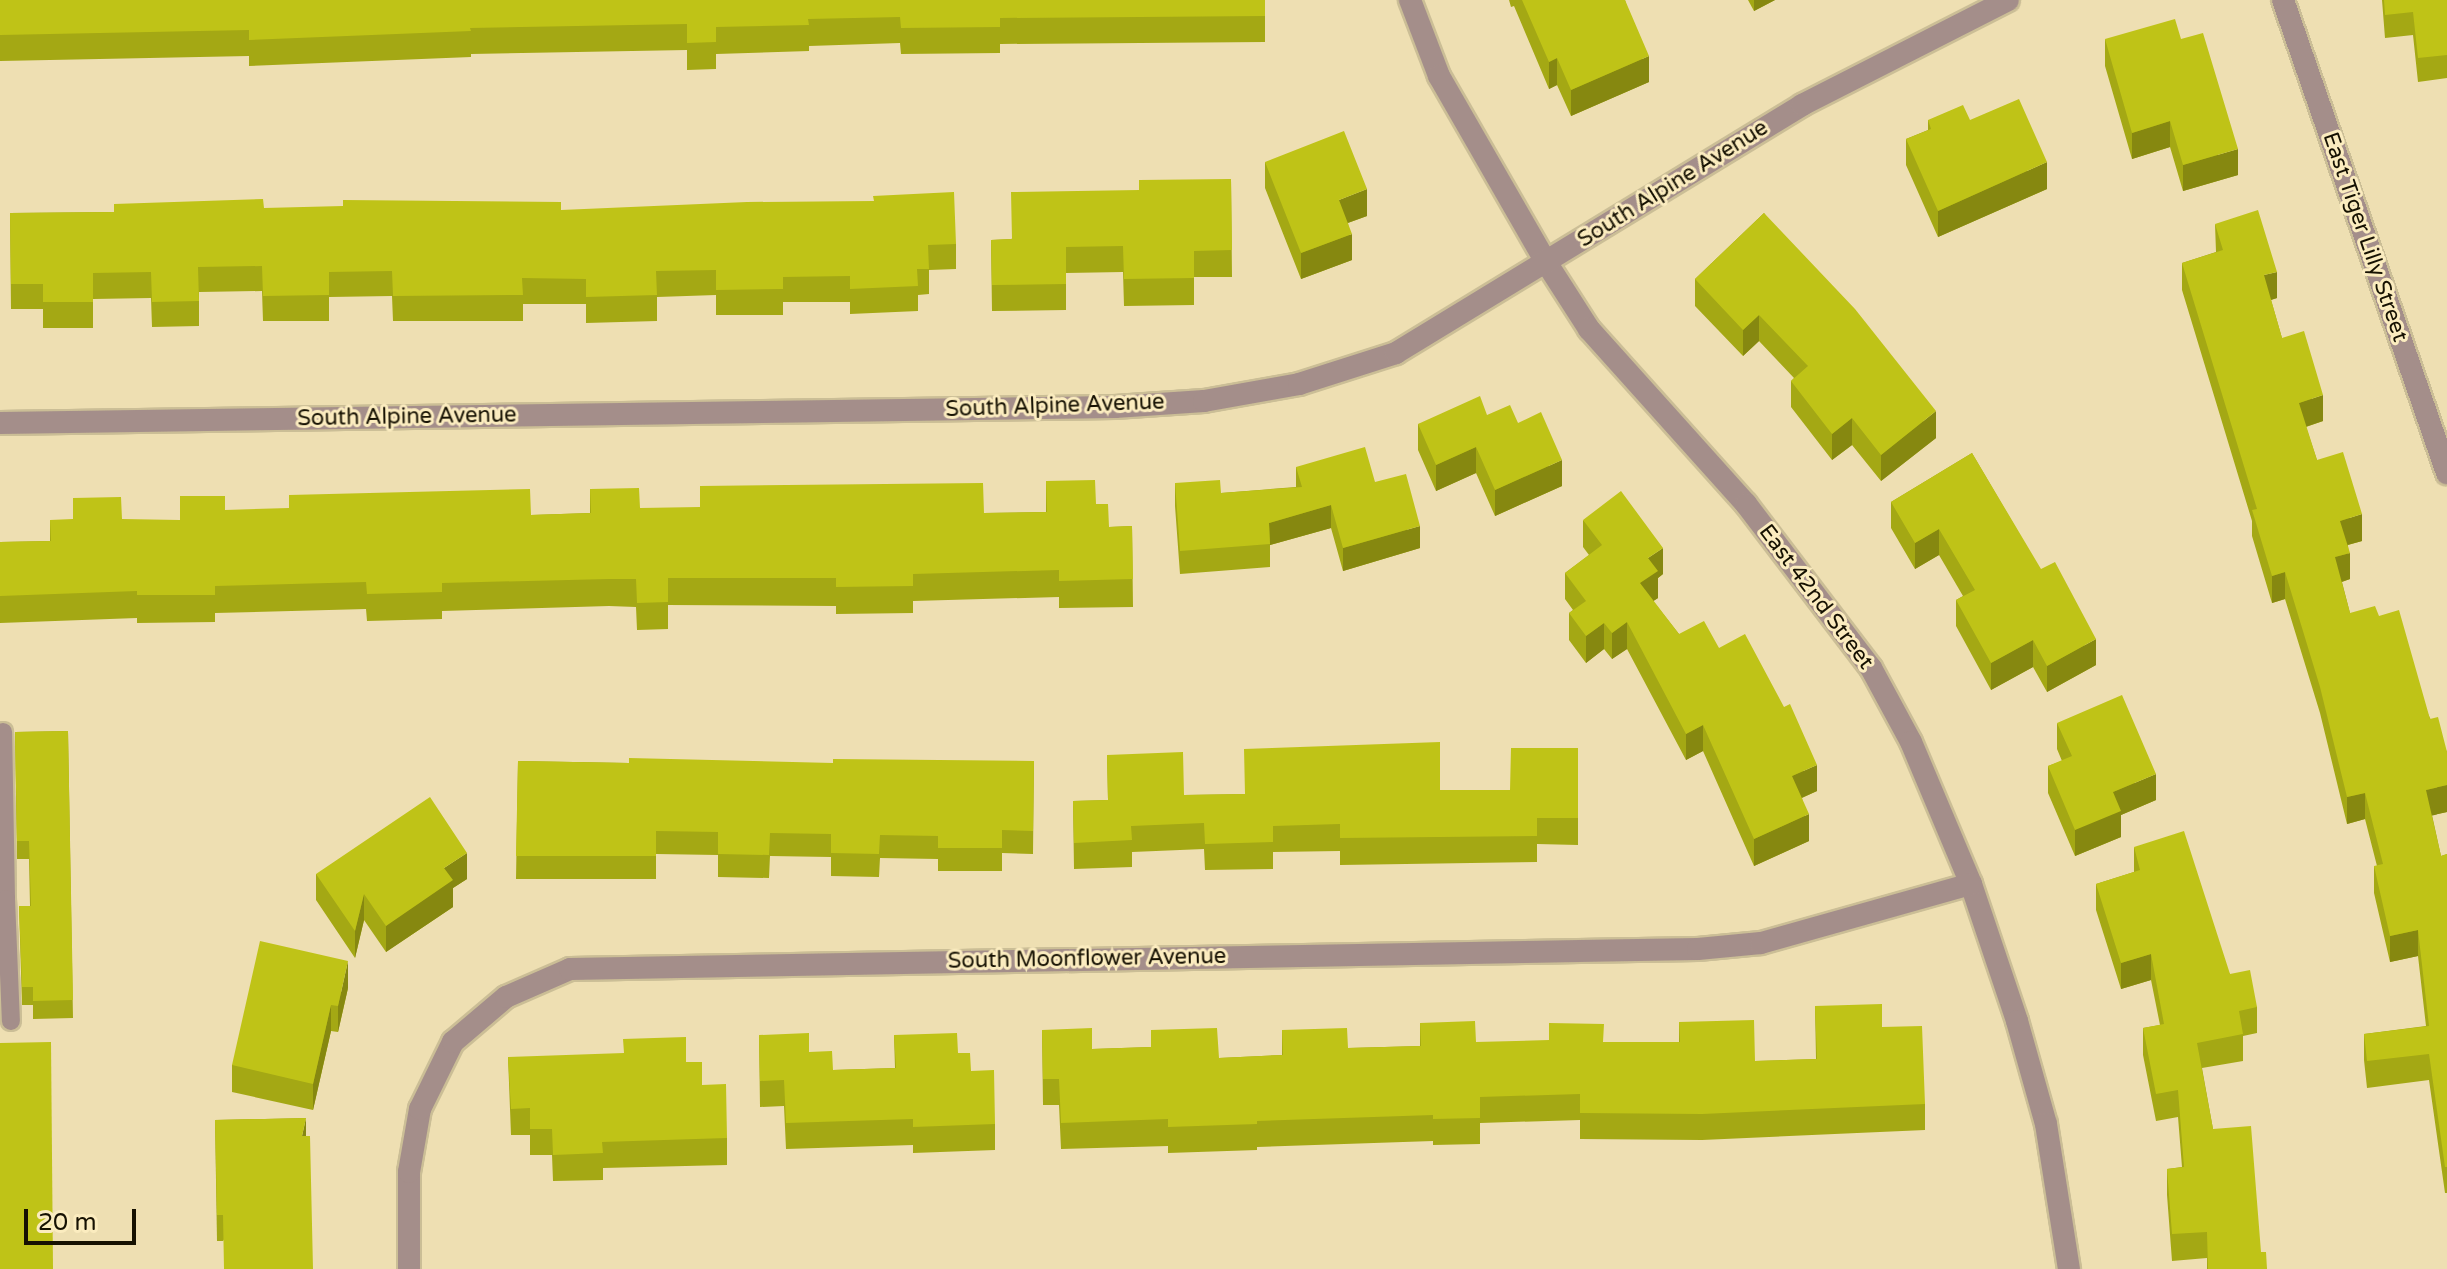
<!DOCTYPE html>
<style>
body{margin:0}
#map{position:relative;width:2447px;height:1269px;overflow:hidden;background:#eedfb2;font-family:"Varela Round",sans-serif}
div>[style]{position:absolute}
.roads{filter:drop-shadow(2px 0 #cbbe96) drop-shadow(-2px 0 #cbbe96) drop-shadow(0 2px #cbbe96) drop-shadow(0 -2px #cbbe96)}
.service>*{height:18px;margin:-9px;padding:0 9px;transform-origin:9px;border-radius:9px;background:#a48e8a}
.minor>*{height:22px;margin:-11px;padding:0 11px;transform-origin:11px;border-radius:11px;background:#a48e8a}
.wall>*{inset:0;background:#a4a814}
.shaded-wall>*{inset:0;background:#868810}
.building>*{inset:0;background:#bfc317}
span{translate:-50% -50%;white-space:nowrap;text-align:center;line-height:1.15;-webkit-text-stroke:6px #fbecbf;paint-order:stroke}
.street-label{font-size:22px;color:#161102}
.scale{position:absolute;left:24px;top:1209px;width:112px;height:36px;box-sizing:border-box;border:4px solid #161102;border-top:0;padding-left:10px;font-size:24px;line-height:28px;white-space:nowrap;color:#161102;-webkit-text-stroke:6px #fbecbf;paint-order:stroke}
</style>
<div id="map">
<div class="roads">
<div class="service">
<div style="left:0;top:899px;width:6px"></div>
<div style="left:6px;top:899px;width:167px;rotate:-91deg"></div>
<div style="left:6px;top:899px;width:122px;rotate:87.7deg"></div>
</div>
<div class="minor">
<div style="left:1410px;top:0;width:81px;rotate:69.1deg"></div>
<div style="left:1439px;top:76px;width:215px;rotate:60.1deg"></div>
<div style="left:1546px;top:262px;width:80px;rotate:57.3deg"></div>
<div style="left:1589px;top:329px;width:235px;rotate:48.1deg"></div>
<div style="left:1746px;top:504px;width:206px;rotate:52.7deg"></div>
<div style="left:1871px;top:668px;width:84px;rotate:61.6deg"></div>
<div style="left:1911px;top:742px;width:154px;rotate:67.1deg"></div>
<div style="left:1971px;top:884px;width:145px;rotate:71.4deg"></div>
<div style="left:2017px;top:1021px;width:107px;rotate:74.3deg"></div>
<div style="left:2046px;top:1124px;width:147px;rotate:81deg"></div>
<div style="left:2283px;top:0;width:501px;rotate:70.88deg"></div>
<div style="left:0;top:423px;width:1115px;rotate:-0.82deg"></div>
<div style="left:1115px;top:407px;width:89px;rotate:-3.9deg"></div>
<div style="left:1204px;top:401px;width:97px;rotate:-10.1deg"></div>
<div style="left:1299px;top:384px;width:102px;rotate:-17.7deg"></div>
<div style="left:1396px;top:353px;width:476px;rotate:-31.4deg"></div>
<div style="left:1802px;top:105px;width:231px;rotate:-27deg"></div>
<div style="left:409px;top:1269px;width:97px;rotate:-90deg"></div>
<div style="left:409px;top:1172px;width:64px;rotate:-80.1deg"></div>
<div style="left:420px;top:1109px;width:75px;rotate:-63.8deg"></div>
<div style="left:453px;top:1042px;width:70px;rotate:-40.3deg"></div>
<div style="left:506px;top:997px;width:70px;rotate:-23.6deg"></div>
<div style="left:570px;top:969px;width:1128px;rotate:-1.02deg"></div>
<div style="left:1698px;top:949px;width:63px;rotate:-5.4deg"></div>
<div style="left:1761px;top:943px;width:218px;rotate:-15.7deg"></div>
</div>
</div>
<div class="wall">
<div style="clip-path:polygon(0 0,1265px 0,1265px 42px,1000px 44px,1000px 53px,901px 54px,900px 43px,809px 46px,809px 51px,716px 54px,716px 69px,687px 70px,687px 50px,471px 54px,471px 57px,249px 66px,249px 56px,0 61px)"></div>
<div style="clip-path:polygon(1509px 0,1625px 0,1649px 82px,1571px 116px,1557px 85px,1549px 89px,1514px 6px,1511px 7px)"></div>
<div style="clip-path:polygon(1748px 0,1775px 0,1754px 11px)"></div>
<div style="clip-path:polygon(2382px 0,2447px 0,2447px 78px,2418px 82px,2413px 35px,2385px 38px)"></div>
<div style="clip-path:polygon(2105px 39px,2238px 175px,2183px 191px,2170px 147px,2132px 159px,2105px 66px)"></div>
<div style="clip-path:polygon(1928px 120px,1970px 120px,2047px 189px,1938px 237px,1906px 165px,1906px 139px,1928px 130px)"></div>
<div style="clip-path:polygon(1265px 162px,1367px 216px,1348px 223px,1352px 260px,1301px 279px,1265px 188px)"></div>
<div style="clip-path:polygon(1231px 179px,1232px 277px,1194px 277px,1194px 305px,1124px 306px,1123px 272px,1066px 273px,1066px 310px,992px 311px,991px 240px,1011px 239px,1139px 190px)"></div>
<div style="clip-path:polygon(264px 208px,561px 210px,956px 244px,956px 269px,929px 270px,929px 294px,918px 295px,918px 311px,850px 314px,850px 302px,783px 302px,783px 315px,716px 315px,716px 295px,657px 297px,657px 321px,586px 323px,586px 304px,523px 304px,523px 321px,393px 321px,392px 296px,329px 297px,329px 321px,263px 321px,262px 291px,199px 292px,199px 326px,152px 327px,151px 298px,93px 299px,93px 328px,43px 328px,43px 309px,11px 309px,10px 213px,114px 212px)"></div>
<div style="clip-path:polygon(1764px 213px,1936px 438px,1881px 481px,1852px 445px,1832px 460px,1791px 407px,1791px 381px,1794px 378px,1759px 341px,1743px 356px,1695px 306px,1695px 279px)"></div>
<div style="clip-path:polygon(2215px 224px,2277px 298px,2271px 300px,2282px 338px,2323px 421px,2306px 427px,2317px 460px,2362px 541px,2348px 545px,2350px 579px,2342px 582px,2350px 613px,2379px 616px,2447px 752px,2447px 812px,2432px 815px,2441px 856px,2447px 854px,2447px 1193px,2445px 1193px,2429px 1080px,2367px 1088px,2364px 1060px,2364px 1034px,2426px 1026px,2418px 956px,2390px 962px,2374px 893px,2374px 866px,2377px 866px,2365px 819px,2347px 824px,2320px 713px,2285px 599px,2272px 603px,2252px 536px,2252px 521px,2182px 290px,2182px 263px,2216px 252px)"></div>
<div style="clip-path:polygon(1487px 415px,1518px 423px,1562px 486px,1495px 516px,1476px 473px,1436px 491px,1418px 450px,1418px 424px)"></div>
<div style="clip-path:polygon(1972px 453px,2096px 665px,2047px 692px,2033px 667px,1991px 690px,1956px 626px,1956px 600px,1963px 596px,1939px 555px,1915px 569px,1891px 528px,1891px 502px)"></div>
<div style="clip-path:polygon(1296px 467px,1375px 482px,1420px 548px,1343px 571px,1331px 528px,1270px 545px,1270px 567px,1180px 574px,1175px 506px,1175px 483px,1221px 493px,1296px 487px)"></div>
<div style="clip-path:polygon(1046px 481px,1096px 504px,1109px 527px,1132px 526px,1133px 607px,1059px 608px,1059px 597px,913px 601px,913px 613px,836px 614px,836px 606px,668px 605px,668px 629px,637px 630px,636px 607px,609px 606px,442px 611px,442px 619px,367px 621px,366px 609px,215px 613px,215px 622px,137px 623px,137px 618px,0 623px,0 542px,50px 541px,50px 520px,180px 520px,225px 510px,531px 515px,590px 513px,590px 489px,640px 508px,984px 513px,1046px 512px)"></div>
<div style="clip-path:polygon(1583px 520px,1663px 574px,1658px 578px,1658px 598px,1653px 601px,1679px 634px,1719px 648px,1817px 791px,1802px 798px,1809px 841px,1754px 866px,1703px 751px,1686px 760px,1627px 649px,1612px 659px,1604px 649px,1586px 663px,1569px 640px,1569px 613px,1573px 610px,1565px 599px,1565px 573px,1589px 555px,1583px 547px)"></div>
<div style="clip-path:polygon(2057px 723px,2156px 800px,2121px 815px,2121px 837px,2075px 856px,2048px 793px,2048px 766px,2062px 761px,2057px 749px)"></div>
<div style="clip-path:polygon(68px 731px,73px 1018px,33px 1019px,33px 1005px,22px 1005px,19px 906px,30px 906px,29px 859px,17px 859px,15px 732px)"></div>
<div style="clip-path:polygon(1578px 748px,1578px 845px,1537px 844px,1537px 862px,1340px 865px,1340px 851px,1273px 852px,1273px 869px,1205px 870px,1204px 849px,1132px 852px,1132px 867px,1074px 869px,1073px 801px,1108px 800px,1107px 755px,1184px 795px,1510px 790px)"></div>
<div style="clip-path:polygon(518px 761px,629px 763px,833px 763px,1034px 761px,1033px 854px,1002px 853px,1002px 871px,938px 871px,938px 859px,880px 858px,879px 877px,831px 876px,831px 857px,770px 856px,769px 878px,718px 877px,718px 855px,656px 854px,656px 879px,516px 879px)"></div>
<div style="clip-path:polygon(2134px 847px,2230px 974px,2257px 1007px,2257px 1033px,2243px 1036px,2243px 1061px,2202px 1068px,2213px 1129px,2267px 1269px,2207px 1269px,2207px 1258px,2172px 1261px,2167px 1195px,2167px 1169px,2182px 1167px,2178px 1117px,2156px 1121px,2143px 1055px,2143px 1028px,2160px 1025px,2151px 980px,2121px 989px,2096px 910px,2096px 884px,2134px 872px)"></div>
<div style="clip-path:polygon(316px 874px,467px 879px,453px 888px,453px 907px,386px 952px,364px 920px,355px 958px,316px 900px)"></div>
<div style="clip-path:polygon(348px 988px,338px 1032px,331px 1031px,313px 1110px,232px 1092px,232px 1065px)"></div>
<div style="clip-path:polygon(1815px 1006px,1882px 1027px,1925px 1104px,1925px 1130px,1702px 1140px,1580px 1139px,1580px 1120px,1480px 1123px,1480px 1144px,1433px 1145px,1433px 1141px,1257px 1147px,1257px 1150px,1168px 1153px,1168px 1146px,1061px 1149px,1059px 1105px,1043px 1105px,1042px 1030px,1092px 1049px,1151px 1047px,1151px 1030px,1219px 1058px,1282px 1055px,1282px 1030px,1348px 1048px,1420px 1046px,1420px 1023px,1476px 1042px,1679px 1042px,1679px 1022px,1755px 1061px,1816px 1059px)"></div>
<div style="clip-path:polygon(759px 1035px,809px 1052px,833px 1070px,895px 1068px,894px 1035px,958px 1053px,971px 1071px,995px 1124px,995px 1150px,913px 1153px,913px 1145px,786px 1149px,784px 1106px,760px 1107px)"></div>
<div style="clip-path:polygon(508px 1057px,686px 1062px,702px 1085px,727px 1138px,727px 1165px,603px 1168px,603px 1180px,553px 1181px,552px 1155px,530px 1155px,530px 1135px,511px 1135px)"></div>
<div style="clip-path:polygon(306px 1118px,223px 1241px,217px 1241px,215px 1120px)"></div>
</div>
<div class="shaded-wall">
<div style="clip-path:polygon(1754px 0,1775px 0,1754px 11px)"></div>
<div style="clip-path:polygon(1649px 56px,1649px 82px,1571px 116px,1571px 90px)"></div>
<div style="clip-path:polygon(1557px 58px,1557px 85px,1549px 89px,1549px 62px)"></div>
<div style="clip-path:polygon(2170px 121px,2170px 147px,2132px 159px,2132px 133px)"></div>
<div style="clip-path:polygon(2238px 149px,2238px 175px,2183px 191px,2183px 165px)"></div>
<div style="clip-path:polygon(2047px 162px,2047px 189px,1938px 237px,1938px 211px)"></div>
<div style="clip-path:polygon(1367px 189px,1367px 216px,1339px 226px,1339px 200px)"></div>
<div style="clip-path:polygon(1352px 234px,1352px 260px,1301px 279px,1301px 253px)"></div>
<div style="clip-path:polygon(2277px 272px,2277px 298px,2264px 302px,2264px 275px)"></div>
<div style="clip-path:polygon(1759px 315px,1759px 341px,1743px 356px,1743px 330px)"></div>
<div style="clip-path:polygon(2323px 395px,2323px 421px,2299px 429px,2299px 403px)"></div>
<div style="clip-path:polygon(1936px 411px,1936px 438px,1881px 481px,1881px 455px)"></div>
<div style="clip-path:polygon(1852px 418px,1852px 445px,1832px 460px,1832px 434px)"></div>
<div style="clip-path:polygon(1476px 447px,1476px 473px,1436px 491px,1436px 465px)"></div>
<div style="clip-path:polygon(1562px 460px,1562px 486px,1495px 516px,1495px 490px)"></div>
<div style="clip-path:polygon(1331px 505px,1331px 528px,1270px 545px,1269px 523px)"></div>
<div style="clip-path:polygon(2362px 514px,2362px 541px,2340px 547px,2340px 521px)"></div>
<div style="clip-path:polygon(1420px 526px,1420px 548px,1343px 571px,1343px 548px)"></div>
<div style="clip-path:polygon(1939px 529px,1939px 555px,1915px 569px,1915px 543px)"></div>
<div style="clip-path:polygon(1663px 548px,1663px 574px,1658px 578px,1658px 598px,1640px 610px,1640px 583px,1648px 558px)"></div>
<div style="clip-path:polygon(2350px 553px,2350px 579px,2335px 584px,2335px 557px)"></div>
<div style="clip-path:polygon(2285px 572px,2285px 599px,2272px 603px,2272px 576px)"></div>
<div style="clip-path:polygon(1627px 622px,1627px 649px,1612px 659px,1612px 633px)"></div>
<div style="clip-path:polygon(1604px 623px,1604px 649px,1586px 663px,1586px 636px)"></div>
<div style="clip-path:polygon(2096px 639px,2096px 665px,2047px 692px,2047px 666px)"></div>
<div style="clip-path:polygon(2033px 640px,2033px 667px,1991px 690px,1991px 663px)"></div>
<div style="clip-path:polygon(1703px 725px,1703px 751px,1686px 760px,1686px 734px)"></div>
<div style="clip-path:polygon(1817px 765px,1817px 791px,1792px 802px,1792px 776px)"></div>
<div style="clip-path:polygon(2156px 774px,2156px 800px,2121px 815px,2121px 837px,2075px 856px,2075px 830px,2113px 792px)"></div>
<div style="clip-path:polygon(2447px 785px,2447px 812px,2426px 817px,2426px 790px)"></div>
<div style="clip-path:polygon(2365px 793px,2365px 819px,2347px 824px,2347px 797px)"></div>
<div style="clip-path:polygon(1809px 814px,1809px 841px,1754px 866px,1754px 839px)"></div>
<div style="clip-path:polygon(467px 853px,467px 879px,453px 888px,453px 907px,386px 952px,386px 926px,444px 868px)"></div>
<div style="clip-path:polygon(364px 894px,364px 920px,355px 958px,355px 931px)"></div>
<div style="clip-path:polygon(2418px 930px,2418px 956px,2390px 962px,2390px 936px)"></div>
<div style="clip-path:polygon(2151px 954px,2151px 980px,2121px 989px,2121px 963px)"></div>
<div style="clip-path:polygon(348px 961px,348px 988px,338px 1032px,338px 1006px)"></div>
<div style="clip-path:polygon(331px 1005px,331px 1031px,313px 1110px,313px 1084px)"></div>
<div style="clip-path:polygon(306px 1118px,306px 1144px,302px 1136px)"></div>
</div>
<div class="building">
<div style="clip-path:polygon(0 0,1265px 0,1265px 16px,1000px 18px,1000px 27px,901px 28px,900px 17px,808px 19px,809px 25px,716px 27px,716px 42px,687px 43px,687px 24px,470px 28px,471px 31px,249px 40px,249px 30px,0 35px)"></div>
<div style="clip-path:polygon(1522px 0,1625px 0,1649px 56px,1571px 90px,1557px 58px,1549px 62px)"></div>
<div style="clip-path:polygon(2384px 0,2447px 0,2447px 55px,2418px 58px,2413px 12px,2385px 15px)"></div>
<div style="clip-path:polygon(2175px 19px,2181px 39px,2203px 33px,2238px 149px,2183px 165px,2170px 121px,2132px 133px,2105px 39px)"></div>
<div style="clip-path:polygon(2019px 99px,2047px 162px,1938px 211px,1906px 139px,1931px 129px,1928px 120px,1963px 105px,1970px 120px)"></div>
<div style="clip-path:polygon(1344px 131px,1367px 189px,1339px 200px,1352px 234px,1301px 253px,1265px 162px)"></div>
<div style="clip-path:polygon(1231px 179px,1232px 250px,1194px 251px,1194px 278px,1124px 279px,1123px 246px,1066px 247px,1066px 284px,992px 285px,991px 240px,1012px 239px,1011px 192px,1139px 190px,1139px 180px)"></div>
<div style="clip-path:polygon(954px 192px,956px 244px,928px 245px,929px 269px,917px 269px,918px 286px,850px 289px,850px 276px,783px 277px,783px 289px,716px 290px,716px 270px,656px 271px,657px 295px,586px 297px,586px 279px,522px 278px,523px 295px,393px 296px,392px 271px,329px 272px,329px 295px,263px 296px,262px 266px,198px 267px,199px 301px,152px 302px,151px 272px,93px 273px,93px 302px,43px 302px,43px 284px,11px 284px,10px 213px,114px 212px,114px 204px,263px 199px,264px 208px,343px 206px,343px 200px,561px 202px,561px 210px,747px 202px,874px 201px,873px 196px)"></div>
<div style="clip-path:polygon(2258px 210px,2277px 272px,2264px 275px,2282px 338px,2304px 331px,2323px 395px,2299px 403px,2317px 460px,2343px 452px,2362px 514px,2340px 521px,2350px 553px,2335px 557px,2350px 613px,2375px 606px,2379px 616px,2399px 610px,2430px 719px,2438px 717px,2447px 752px,2447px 785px,2426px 790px,2441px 856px,2447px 854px,2447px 1167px,2445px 1167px,2429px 1054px,2367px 1061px,2364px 1034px,2429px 1026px,2418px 930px,2390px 936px,2374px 866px,2383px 864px,2365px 793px,2347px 797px,2320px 687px,2285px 572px,2272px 576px,2252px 510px,2257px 509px,2182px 263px,2223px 250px,2215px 224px)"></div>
<div style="clip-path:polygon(1764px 213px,1855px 309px,1936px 411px,1881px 455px,1852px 418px,1832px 434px,1791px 381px,1808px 366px,1759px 315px,1743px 330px,1695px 279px)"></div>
<div style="clip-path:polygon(1480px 396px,1487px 415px,1510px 405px,1518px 423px,1541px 412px,1562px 460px,1495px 490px,1476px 447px,1436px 465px,1418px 424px)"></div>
<div style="clip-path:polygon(1365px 447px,1375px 482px,1406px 474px,1420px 526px,1343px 548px,1331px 505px,1269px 523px,1270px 544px,1180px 551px,1175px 483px,1220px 480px,1221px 493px,1302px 487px,1296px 467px)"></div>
<div style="clip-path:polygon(1972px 453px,2041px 569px,2055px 562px,2096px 639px,2047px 666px,2033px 640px,1991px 663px,1956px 600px,1975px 590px,1939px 529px,1915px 543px,1891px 502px)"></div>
<div style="clip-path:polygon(1095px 480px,1096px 504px,1108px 504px,1109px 527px,1132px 526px,1133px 579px,1059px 581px,1059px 570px,913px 574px,913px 586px,836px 587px,836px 578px,668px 578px,668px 602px,637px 603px,636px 579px,609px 579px,442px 583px,442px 592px,367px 594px,366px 582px,215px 586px,215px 595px,137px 595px,137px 591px,0 596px,0 542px,51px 541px,50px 520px,73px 519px,73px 498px,121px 497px,122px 519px,180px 520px,180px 496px,225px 496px,225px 510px,289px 508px,289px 495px,530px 489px,531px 515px,591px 513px,590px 489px,639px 488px,640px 508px,700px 507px,700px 486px,983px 483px,984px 513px,1047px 512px,1046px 481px)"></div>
<div style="clip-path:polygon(1621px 491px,1663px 548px,1648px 558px,1658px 571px,1640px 583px,1679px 634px,1704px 621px,1719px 648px,1745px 634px,1784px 707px,1790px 704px,1817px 765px,1792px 776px,1809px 814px,1754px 839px,1703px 725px,1686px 734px,1627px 622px,1612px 633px,1604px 623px,1586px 636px,1569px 613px,1586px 601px,1565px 573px,1602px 545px,1583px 520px)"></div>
<div style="clip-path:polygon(2122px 695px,2156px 774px,2113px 792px,2121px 811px,2075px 830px,2048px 766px,2072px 756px,2057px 723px)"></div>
<div style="clip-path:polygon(68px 731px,73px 1000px,33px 1001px,33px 987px,22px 987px,19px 906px,31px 906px,29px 841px,17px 841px,15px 732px)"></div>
<div style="clip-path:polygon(1440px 742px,1440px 790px,1510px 790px,1511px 748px,1578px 748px,1578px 818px,1537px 818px,1537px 836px,1340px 838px,1340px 824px,1273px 826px,1273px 842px,1205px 844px,1204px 823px,1131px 826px,1132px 840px,1074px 843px,1073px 801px,1108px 800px,1107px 755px,1183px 752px,1184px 795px,1245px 794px,1244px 749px)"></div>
<div style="clip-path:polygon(629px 758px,833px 763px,833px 759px,1034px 761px,1033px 831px,1002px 830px,1002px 848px,938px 848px,938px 836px,880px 835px,879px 854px,831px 853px,831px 834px,770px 833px,769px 855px,718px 854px,718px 832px,656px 831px,656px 856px,516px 856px,518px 761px,629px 763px)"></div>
<div style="clip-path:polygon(430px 797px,467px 853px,444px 868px,453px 880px,386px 926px,364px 894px,355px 931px,316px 874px)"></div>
<div style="clip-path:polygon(2184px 831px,2230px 974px,2250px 970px,2257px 1007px,2239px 1011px,2243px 1034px,2197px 1043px,2213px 1129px,2251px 1126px,2261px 1252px,2266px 1252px,2267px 1269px,2208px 1269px,2207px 1232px,2172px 1234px,2167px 1169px,2184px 1167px,2178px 1090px,2156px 1094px,2143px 1028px,2164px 1024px,2151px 954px,2121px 963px,2096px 884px,2140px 870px,2134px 847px)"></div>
<div style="clip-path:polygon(260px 941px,348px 961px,338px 1006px,331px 1005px,313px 1084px,232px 1065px)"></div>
<div style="clip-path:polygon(1882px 1004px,1882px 1027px,1922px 1026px,1925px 1104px,1702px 1114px,1580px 1113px,1580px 1094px,1480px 1097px,1480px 1118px,1433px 1119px,1433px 1115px,1257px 1121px,1257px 1124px,1168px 1127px,1168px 1119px,1061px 1123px,1059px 1079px,1043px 1079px,1042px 1030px,1092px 1028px,1092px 1049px,1151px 1047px,1151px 1030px,1217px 1028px,1219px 1058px,1283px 1055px,1282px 1030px,1347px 1028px,1348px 1048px,1421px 1046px,1420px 1023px,1475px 1021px,1476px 1042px,1549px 1040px,1549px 1023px,1604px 1024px,1603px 1042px,1680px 1042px,1679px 1022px,1754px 1020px,1755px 1061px,1817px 1059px,1815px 1006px)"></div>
<div style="clip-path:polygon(809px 1033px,809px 1052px,832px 1051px,833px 1070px,896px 1068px,894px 1035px,957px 1033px,958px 1053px,970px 1053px,971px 1071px,994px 1070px,995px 1124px,913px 1127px,913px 1119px,786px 1123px,784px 1080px,760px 1081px,759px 1035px)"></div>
<div style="clip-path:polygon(686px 1037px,686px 1062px,702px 1062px,702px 1085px,726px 1084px,727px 1138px,602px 1142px,603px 1153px,553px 1155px,552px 1129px,530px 1129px,530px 1108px,511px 1109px,508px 1057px,624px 1053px,623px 1039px)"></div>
<div style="clip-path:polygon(51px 1042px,53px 1269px,0 1269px,0 1043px)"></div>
<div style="clip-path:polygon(306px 1118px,302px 1136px,310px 1136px,313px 1269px,224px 1269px,223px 1215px,217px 1215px,215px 1120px)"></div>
</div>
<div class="street-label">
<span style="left:1673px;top:184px;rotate:-32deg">South Alpine Avenue</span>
<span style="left:2365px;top:237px;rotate:71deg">East Tiger Lilly Street</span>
<span style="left:1055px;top:406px;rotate:-2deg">South Alpine Avenue</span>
<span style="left:407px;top:417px;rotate:-1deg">South Alpine Avenue</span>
<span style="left:1816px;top:597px;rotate:53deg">East 42nd Street</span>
<span style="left:1087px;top:959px;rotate:-1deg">South Moonflower Avenue</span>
</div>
<div class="scale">20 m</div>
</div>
